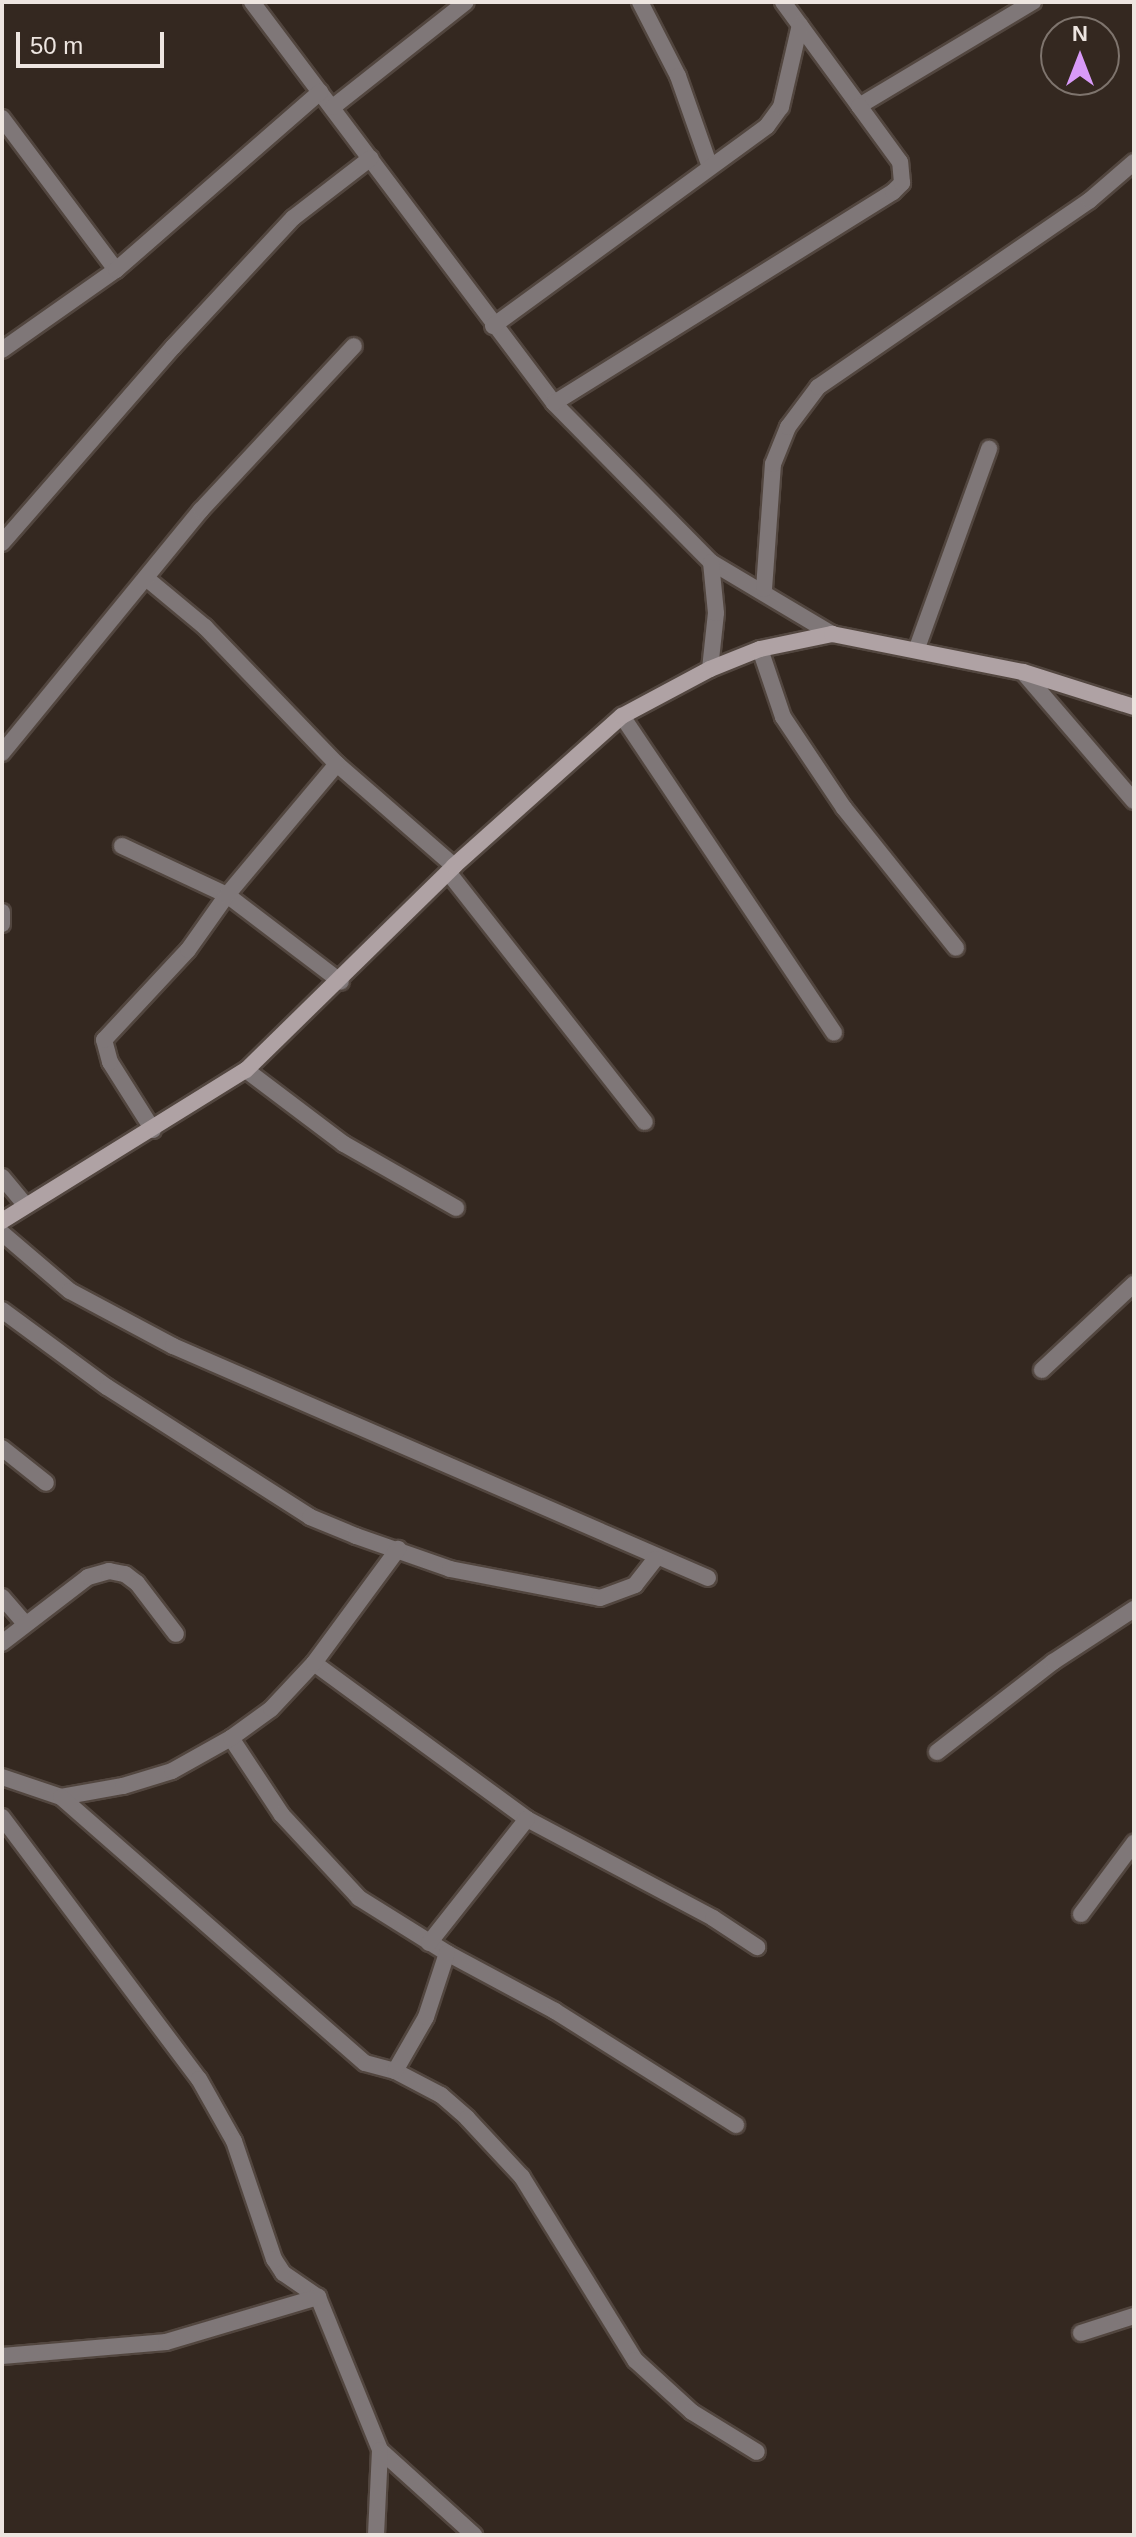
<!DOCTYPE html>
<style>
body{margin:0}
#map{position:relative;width:1136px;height:2537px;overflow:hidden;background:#342820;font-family:Arial,sans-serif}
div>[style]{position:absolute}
.roads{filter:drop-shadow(2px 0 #52463f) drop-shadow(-2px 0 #52463f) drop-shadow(0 2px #52463f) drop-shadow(0 -2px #52463f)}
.street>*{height:16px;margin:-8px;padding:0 8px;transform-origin:8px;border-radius:8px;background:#7f7778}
.secondary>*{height:16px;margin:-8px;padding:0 8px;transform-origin:8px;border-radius:8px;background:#afa2a4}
span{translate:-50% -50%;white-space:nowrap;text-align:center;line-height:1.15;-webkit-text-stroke:7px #342820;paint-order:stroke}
.frame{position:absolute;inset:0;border:4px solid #ede5e0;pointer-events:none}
.north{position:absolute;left:1040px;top:16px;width:80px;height:80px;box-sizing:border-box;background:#342820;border:2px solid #7e746d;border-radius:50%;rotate:0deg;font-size:22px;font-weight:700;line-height:32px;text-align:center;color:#ede5e0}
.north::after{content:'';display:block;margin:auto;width:28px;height:36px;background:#d89af8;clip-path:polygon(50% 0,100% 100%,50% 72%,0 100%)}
.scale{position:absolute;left:16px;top:32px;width:148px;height:36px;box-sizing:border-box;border:4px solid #ede5e0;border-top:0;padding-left:10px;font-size:24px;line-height:28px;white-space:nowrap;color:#ede5e0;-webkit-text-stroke:6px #342820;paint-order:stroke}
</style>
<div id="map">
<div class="roads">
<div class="street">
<div style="left:252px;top:2px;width:502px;rotate:53.02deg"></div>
<div style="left:554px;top:403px;width:223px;rotate:45.4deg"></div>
<div style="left:711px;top:562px;width:141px;rotate:30.8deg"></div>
<div style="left:640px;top:2px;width:83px;rotate:62.8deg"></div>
<div style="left:678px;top:76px;width:96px;rotate:70.6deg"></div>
<div style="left:783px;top:2px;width:129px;rotate:53.8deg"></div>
<div style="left:859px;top:106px;width:203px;rotate:-30.9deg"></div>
<div style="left:333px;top:107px;width:169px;rotate:-38.3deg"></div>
<div style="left:2px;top:118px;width:190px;rotate:53.1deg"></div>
<div style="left:493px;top:326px;width:339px;rotate:-36.1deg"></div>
<div style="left:767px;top:126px;width:24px;rotate:-54deg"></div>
<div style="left:781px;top:107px;width:84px;rotate:-77deg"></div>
<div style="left:2px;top:350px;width:139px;rotate:-35.1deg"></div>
<div style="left:116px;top:270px;width:271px;rotate:-41.1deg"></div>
<div style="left:554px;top:403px;width:399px;rotate:-31.9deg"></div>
<div style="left:893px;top:192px;width:13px;rotate:-45deg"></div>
<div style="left:902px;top:183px;width:21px;rotate:-95deg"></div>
<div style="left:900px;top:162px;width:69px;rotate:-126.2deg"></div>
<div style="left:2px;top:543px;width:260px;rotate:-48.9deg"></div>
<div style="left:173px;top:347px;width:176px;rotate:-47.1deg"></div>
<div style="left:293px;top:218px;width:98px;rotate:-37.6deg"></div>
<div style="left:146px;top:578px;width:77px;rotate:39.7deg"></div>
<div style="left:205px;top:627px;width:190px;rotate:46.1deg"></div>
<div style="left:337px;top:764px;width:155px;rotate:41.1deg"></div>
<div style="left:764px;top:589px;width:125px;rotate:-85.9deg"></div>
<div style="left:773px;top:464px;width:40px;rotate:-68deg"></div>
<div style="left:788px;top:427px;width:50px;rotate:-53.1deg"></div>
<div style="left:818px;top:387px;width:330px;rotate:-34.5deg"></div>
<div style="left:1090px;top:200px;width:58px;rotate:-40.8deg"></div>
<div style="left:917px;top:648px;width:212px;rotate:-70.1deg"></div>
<div style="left:760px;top:649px;width:72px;rotate:71.3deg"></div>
<div style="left:783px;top:717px;width:110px;rotate:56.2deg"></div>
<div style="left:844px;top:808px;width:179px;rotate:51.3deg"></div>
<div style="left:710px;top:669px;width:56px;rotate:-83.9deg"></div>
<div style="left:716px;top:613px;width:51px;rotate:-95.6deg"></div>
<div style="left:1023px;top:672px;width:170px;rotate:49.3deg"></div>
<div style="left:622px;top:716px;width:381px;rotate:56.2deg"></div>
<div style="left:2px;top:753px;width:314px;rotate:-50.7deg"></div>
<div style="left:201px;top:510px;width:224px;rotate:-47deg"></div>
<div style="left:122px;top:846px;width:116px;rotate:25deg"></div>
<div style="left:227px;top:895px;width:143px;rotate:37.3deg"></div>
<div style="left:448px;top:872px;width:318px;rotate:51.8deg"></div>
<div style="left:2px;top:912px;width:12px;rotate:90deg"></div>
<div style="left:246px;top:1070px;width:123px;rotate:37.1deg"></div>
<div style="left:344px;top:1144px;width:129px;rotate:29.7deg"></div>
<div style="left:153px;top:1130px;width:80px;rotate:-122.3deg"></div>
<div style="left:110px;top:1062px;width:23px;rotate:-105deg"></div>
<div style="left:104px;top:1040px;width:123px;rotate:-47deg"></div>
<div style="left:188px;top:950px;width:67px;rotate:-54.7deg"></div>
<div style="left:227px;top:895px;width:171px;rotate:-50deg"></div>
<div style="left:2px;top:1177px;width:34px;rotate:50deg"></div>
<div style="left:2px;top:1233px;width:89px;rotate:40.5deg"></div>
<div style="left:70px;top:1291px;width:117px;rotate:28.1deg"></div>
<div style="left:173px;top:1346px;width:583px;rotate:23.44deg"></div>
<div style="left:2px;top:1310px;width:130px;rotate:36.3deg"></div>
<div style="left:107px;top:1387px;width:241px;rotate:32.6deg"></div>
<div style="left:310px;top:1517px;width:50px;rotate:22.4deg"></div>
<div style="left:356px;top:1536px;width:100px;rotate:19.3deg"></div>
<div style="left:450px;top:1569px;width:153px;rotate:10.9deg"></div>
<div style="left:600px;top:1598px;width:37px;rotate:-20deg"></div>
<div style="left:635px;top:1585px;width:33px;rotate:-52deg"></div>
<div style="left:1042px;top:1370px;width:126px;rotate:-43.1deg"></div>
<div style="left:2px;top:1448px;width:56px;rotate:38.5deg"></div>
<div style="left:2px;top:1597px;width:35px;rotate:49deg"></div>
<div style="left:2px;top:1643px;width:108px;rotate:-37.5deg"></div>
<div style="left:88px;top:1577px;width:22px;rotate:-16deg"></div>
<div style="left:109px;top:1571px;width:16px;rotate:11deg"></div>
<div style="left:125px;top:1574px;width:15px;rotate:37deg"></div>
<div style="left:137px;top:1583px;width:64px;rotate:52.6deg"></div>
<div style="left:314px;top:1663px;width:264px;rotate:36.2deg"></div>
<div style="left:527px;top:1819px;width:211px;rotate:28deg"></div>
<div style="left:713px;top:1918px;width:53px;rotate:33.4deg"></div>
<div style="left:231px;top:1738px;width:92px;rotate:56.5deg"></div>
<div style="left:282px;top:1815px;width:113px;rotate:47.1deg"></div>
<div style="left:359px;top:1898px;width:104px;rotate:32deg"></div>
<div style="left:447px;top:1953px;width:123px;rotate:28.2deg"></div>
<div style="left:555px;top:2011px;width:214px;rotate:32.2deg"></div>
<div style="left:937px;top:1752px;width:147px;rotate:-37.8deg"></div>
<div style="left:1053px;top:1662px;width:97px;rotate:-33.2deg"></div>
<div style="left:2px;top:1777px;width:62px;rotate:18.7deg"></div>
<div style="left:61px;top:1797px;width:63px;rotate:-10.1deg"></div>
<div style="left:123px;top:1786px;width:51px;rotate:-17deg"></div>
<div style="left:172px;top:1771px;width:68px;rotate:-29.2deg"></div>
<div style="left:231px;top:1738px;width:49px;rotate:-35.9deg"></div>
<div style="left:271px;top:1709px;width:63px;rotate:-46.9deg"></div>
<div style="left:314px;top:1663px;width:142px;rotate:-53.6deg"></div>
<div style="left:61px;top:1797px;width:404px;rotate:41.2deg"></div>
<div style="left:365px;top:2063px;width:31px;rotate:15deg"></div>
<div style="left:395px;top:2071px;width:52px;rotate:27.6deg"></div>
<div style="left:441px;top:2095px;width:35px;rotate:41deg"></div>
<div style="left:467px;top:2118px;width:81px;rotate:47deg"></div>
<div style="left:522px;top:2177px;width:215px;rotate:58.3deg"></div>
<div style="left:635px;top:2360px;width:77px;rotate:42.4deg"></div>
<div style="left:692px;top:2412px;width:76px;rotate:31.6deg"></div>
<div style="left:2px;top:1817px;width:328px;rotate:53.1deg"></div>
<div style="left:199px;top:2079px;width:71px;rotate:60.6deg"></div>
<div style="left:234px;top:2141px;width:125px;rotate:71.3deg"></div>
<div style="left:274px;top:2259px;width:17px;rotate:57deg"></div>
<div style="left:283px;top:2273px;width:42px;rotate:34.4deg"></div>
<div style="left:318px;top:2297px;width:165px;rotate:67.9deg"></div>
<div style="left:380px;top:2450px;width:127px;rotate:42.1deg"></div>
<div style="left:1081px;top:1914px;width:89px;rotate:-53.3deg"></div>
<div style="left:429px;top:1943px;width:158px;rotate:-51.7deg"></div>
<div style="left:395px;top:2071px;width:62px;rotate:-60.1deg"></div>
<div style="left:426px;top:2017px;width:67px;rotate:-71.8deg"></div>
<div style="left:1081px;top:2333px;width:56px;rotate:-17.8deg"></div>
<div style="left:2px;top:2356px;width:165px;rotate:-4.9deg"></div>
<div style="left:166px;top:2342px;width:159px;rotate:-16.5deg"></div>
<div style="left:376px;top:2535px;width:85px;rotate:-87.3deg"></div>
</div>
<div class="secondary">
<div style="left:2px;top:1221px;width:287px;rotate:-31.8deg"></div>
<div style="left:246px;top:1070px;width:291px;rotate:-44.4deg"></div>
<div style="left:454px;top:866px;width:225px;rotate:-41.8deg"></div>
<div style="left:622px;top:716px;width:100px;rotate:-28.1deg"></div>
<div style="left:710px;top:669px;width:54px;rotate:-21.8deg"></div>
<div style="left:760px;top:649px;width:74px;rotate:-11.8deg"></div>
<div style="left:832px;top:634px;width:195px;rotate:11.3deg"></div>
<div style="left:1023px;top:672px;width:116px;rotate:17.5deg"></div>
</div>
</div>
<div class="frame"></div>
<div class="north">N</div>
<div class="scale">50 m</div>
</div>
